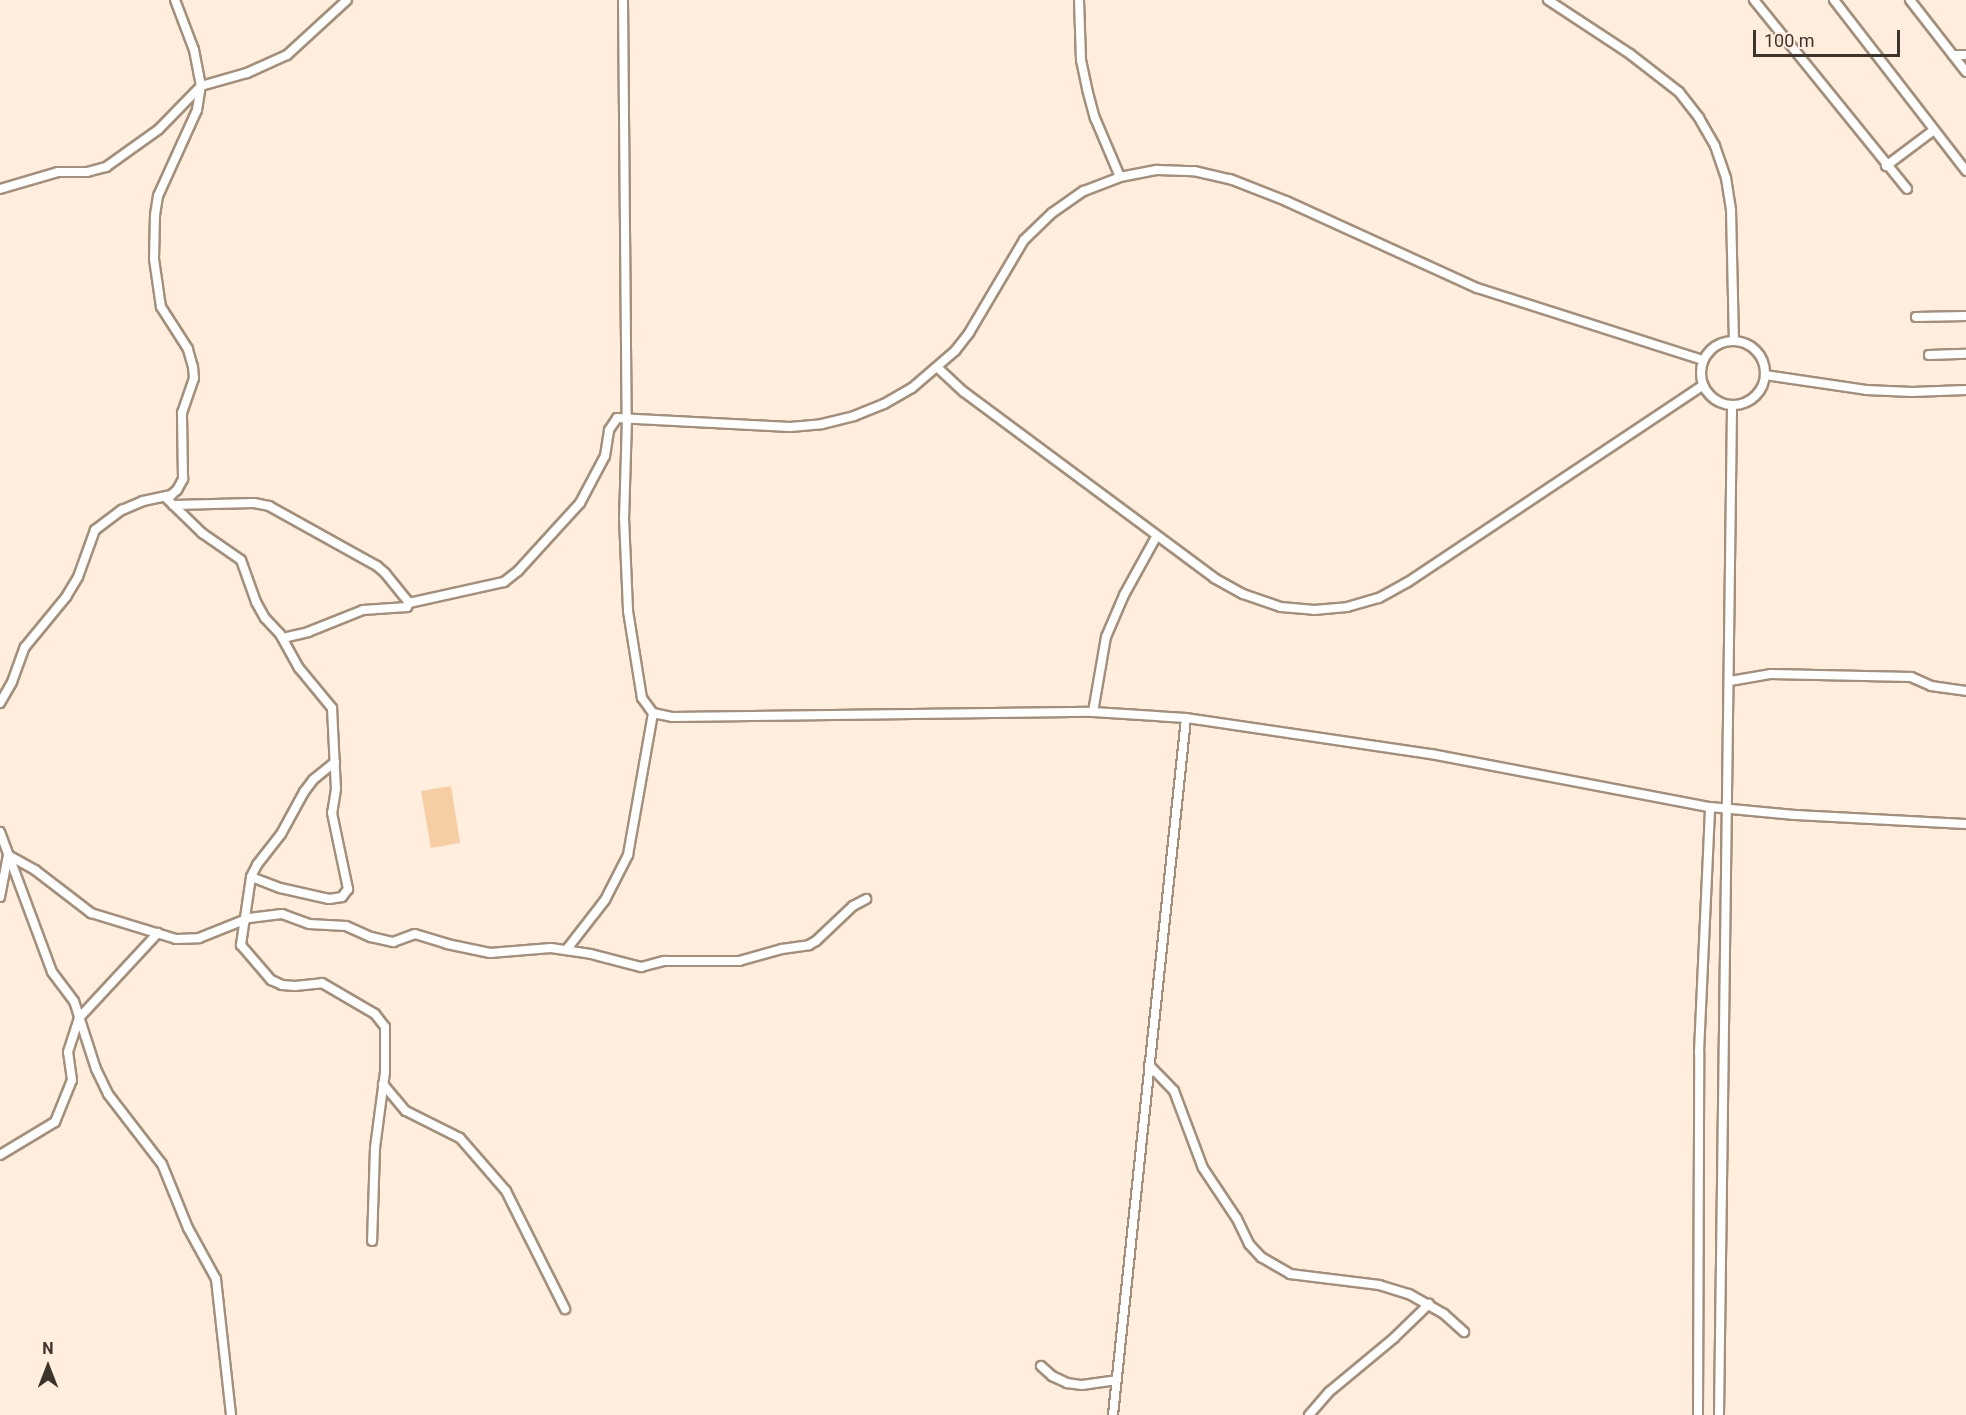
<!DOCTYPE html>
<style>
body{margin:0}
#map{position:relative;width:1966px;height:1415px;overflow:hidden;background:#fed;font-family:Roboto,sans-serif}
div>[style]{position:absolute}
.green>*{inset:0;background:#f7cea4}
.roads{filter:drop-shadow(2px 0 #a38f7c) drop-shadow(-2px 0 #a38f7c) drop-shadow(0 2px #a38f7c) drop-shadow(0 -2px #a38f7c)}
.minor>*{height:8px;margin:-4px;padding:0 4px;transform-origin:4px;border-radius:4px;background:#fff}
.minor>.ring{margin:-4px;padding:0;box-sizing:content-box;background:none;border:8px solid #fff;border-radius:50%}
span{translate:-50% -50%;white-space:nowrap;text-align:center;line-height:1.15;-webkit-text-stroke:5px #fed;paint-order:stroke}
.north{position:absolute;left:18px;top:1337px;width:60px;height:60px;-webkit-text-stroke:4px #fed;paint-order:stroke;rotate:0deg;font-size:16px;font-weight:700;line-height:24px;text-align:center;color:#3d352c}
.north::after{content:'';display:block;margin:auto;width:21px;height:27px;background:#3d352c;clip-path:polygon(50% 0,100% 100%,50% 72%,0 100%)}
.scale{position:absolute;left:1753px;top:30px;width:147px;height:27px;box-sizing:border-box;border:3px solid #3d352c;border-top:0;padding-left:8px;font-size:18px;line-height:21px;white-space:nowrap;color:#3d352c;-webkit-text-stroke:4px #fed;paint-order:stroke}
</style>
<div id="map">
<div class="green">
<div style="clip-path:polygon(451px 786px,460px 843px,431px 848px,421px 791px)"></div>
</div>
<div class="roads">
<div class="minor">
<div style="left:623px;top:0;width:419px;rotate:89.5deg"></div>
<div style="left:627px;top:419px;width:99px;rotate:91.7deg"></div>
<div style="left:624px;top:518px;width:93px;rotate:87.5deg"></div>
<div style="left:628px;top:611px;width:88px;rotate:80.9deg"></div>
<div style="left:642px;top:698px;width:19px;rotate:54deg"></div>
<div style="left:653px;top:713px;width:19px;rotate:12deg"></div>
<div style="left:672px;top:717px;width:421px;rotate:-0.7deg"></div>
<div style="left:1093px;top:712px;width:93px;rotate:3.7deg"></div>
<div style="left:1186px;top:718px;width:248px;rotate:8.4deg"></div>
<div style="left:1431px;top:754px;width:284px;rotate:10.8deg"></div>
<div style="left:1710px;top:807px;width:85px;rotate:5.4deg"></div>
<div style="left:1795px;top:815px;width:171px;rotate:3deg"></div>
<div style="left:1079px;top:0;width:60px;rotate:88.1deg"></div>
<div style="left:1081px;top:60px;width:30px;rotate:78deg"></div>
<div style="left:1087px;top:89px;width:30px;rotate:75deg"></div>
<div style="left:1095px;top:118px;width:64px;rotate:67deg"></div>
<div style="left:1548px;top:0;width:98px;rotate:33.4deg"></div>
<div style="left:1630px;top:54px;width:62px;rotate:37.8deg"></div>
<div style="left:1679px;top:92px;width:33px;rotate:52deg"></div>
<div style="left:1699px;top:118px;width:32px;rotate:60deg"></div>
<div style="left:1715px;top:146px;width:34px;rotate:71deg"></div>
<div style="left:1726px;top:178px;width:32px;rotate:81deg"></div>
<div style="left:1731px;top:210px;width:130px;rotate:88.7deg"></div>
<div style="left:1754px;top:0;width:243px;rotate:51deg"></div>
<div style="left:1834px;top:0;width:216px;rotate:52.3deg"></div>
<div style="left:1910px;top:0;width:91px;rotate:52.1deg"></div>
<div style="left:1953px;top:55px;width:13px"></div>
<div style="left:1886px;top:166px;width:60px;rotate:-36.9deg"></div>
<div style="left:0;top:189px;width:60px;rotate:-16.3deg"></div>
<div style="left:58px;top:172px;width:29px"></div>
<div style="left:87px;top:172px;width:20px;rotate:-15deg"></div>
<div style="left:106px;top:167px;width:65px;rotate:-35.6deg"></div>
<div style="left:159px;top:129px;width:60px;rotate:-45.7deg"></div>
<div style="left:201px;top:86px;width:48px;rotate:-15.8deg"></div>
<div style="left:247px;top:73px;width:44px;rotate:-24.2deg"></div>
<div style="left:287px;top:55px;width:81px;rotate:-42.5deg"></div>
<div style="left:1916px;top:317px;width:50px;rotate:-1.1deg"></div>
<div class="ring" style="left:1701px;top:341px;width:56px;height:56px"></div>
<div style="left:1929px;top:355px;width:37px;rotate:-2deg"></div>
<div style="left:938px;top:368px;width:35px;rotate:43deg"></div>
<div style="left:964px;top:392px;width:312px;rotate:36.6deg"></div>
<div style="left:1214px;top:578px;width:33px;rotate:29deg"></div>
<div style="left:1243px;top:594px;width:40px;rotate:18.9deg"></div>
<div style="left:1281px;top:607px;width:33px;rotate:5deg"></div>
<div style="left:1314px;top:610px;width:33px;rotate:-5deg"></div>
<div style="left:1347px;top:607px;width:33px;rotate:-16deg"></div>
<div style="left:1379px;top:598px;width:33px;rotate:-29deg"></div>
<div style="left:1408px;top:582px;width:355px;rotate:-33.7deg"></div>
<div style="left:1765px;top:375px;width:102px;rotate:8.4deg"></div>
<div style="left:1866px;top:390px;width:46px;rotate:2.5deg"></div>
<div style="left:1912px;top:392px;width:54px;rotate:-2.1deg"></div>
<div style="left:165px;top:497px;width:52px;rotate:44.2deg"></div>
<div style="left:202px;top:533px;width:47px;rotate:34.7deg"></div>
<div style="left:241px;top:560px;width:45px;rotate:70.3deg"></div>
<div style="left:256px;top:602px;width:18px;rotate:61deg"></div>
<div style="left:265px;top:618px;width:22px;rotate:47deg"></div>
<div style="left:280px;top:634px;width:39px;rotate:61deg"></div>
<div style="left:299px;top:668px;width:52px;rotate:50.5deg"></div>
<div style="left:332px;top:708px;width:81px;rotate:87.2deg"></div>
<div style="left:336px;top:789px;width:24px;rotate:99deg"></div>
<div style="left:332px;top:813px;width:78px;rotate:78.1deg"></div>
<div style="left:348px;top:889px;width:10px;rotate:127deg"></div>
<div style="left:342px;top:897px;width:13px;rotate:171deg"></div>
<div style="left:329px;top:899px;width:50px;rotate:-167.3deg"></div>
<div style="left:280px;top:888px;width:31px;rotate:-159deg"></div>
<div style="left:173px;top:505px;width:81px;rotate:-1.4deg"></div>
<div style="left:254px;top:503px;width:15px;rotate:11deg"></div>
<div style="left:269px;top:506px;width:124px;rotate:29.1deg"></div>
<div style="left:377px;top:566px;width:11px;rotate:41deg"></div>
<div style="left:385px;top:573px;width:38px;rotate:51deg"></div>
<div style="left:283px;top:638px;width:26px;rotate:-13deg"></div>
<div style="left:308px;top:632px;width:59px;rotate:-21.8deg"></div>
<div style="left:363px;top:610px;width:44px;rotate:-3.9deg"></div>
<div style="left:407px;top:607px;width:4px;rotate:-63deg"></div>
<div style="left:409px;top:603px;width:97px;rotate:-12.5deg"></div>
<div style="left:504px;top:582px;width:18px;rotate:-38deg"></div>
<div style="left:518px;top:571px;width:92px;rotate:-47.6deg"></div>
<div style="left:580px;top:503px;width:53px;rotate:-62deg"></div>
<div style="left:605px;top:456px;width:26px;rotate:-81deg"></div>
<div style="left:609px;top:430px;width:14px;rotate:-56deg"></div>
<div style="left:617px;top:418px;width:173px;rotate:3deg"></div>
<div style="left:790px;top:427px;width:32px;rotate:-5deg"></div>
<div style="left:822px;top:424px;width:33px;rotate:-14deg"></div>
<div style="left:854px;top:416px;width:32px;rotate:-22deg"></div>
<div style="left:884px;top:404px;width:32px;rotate:-30deg"></div>
<div style="left:912px;top:388px;width:57px;rotate:-40.7deg"></div>
<div style="left:955px;top:351px;width:23px;rotate:-52deg"></div>
<div style="left:969px;top:333px;width:108px;rotate:-59.4deg"></div>
<div style="left:1024px;top:240px;width:39px;rotate:-44deg"></div>
<div style="left:1052px;top:213px;width:39px;rotate:-35deg"></div>
<div style="left:1084px;top:191px;width:39px;rotate:-21deg"></div>
<div style="left:1120px;top:177px;width:38px;rotate:-11deg"></div>
<div style="left:1157px;top:170px;width:37px;rotate:2deg"></div>
<div style="left:1194px;top:171px;width:37px;rotate:13deg"></div>
<div style="left:1230px;top:179px;width:60px;rotate:21.4deg"></div>
<div style="left:1286px;top:201px;width:210px;rotate:24.5deg"></div>
<div style="left:1477px;top:288px;width:237px;rotate:17.7deg"></div>
<div style="left:1730px;top:681px;width:42px;rotate:-9.7deg"></div>
<div style="left:1771px;top:674px;width:140px;rotate:1.2deg"></div>
<div style="left:1911px;top:677px;width:22px;rotate:24deg"></div>
<div style="left:1931px;top:686px;width:35px;rotate:8deg"></div>
<div style="left:0;top:703px;width:24px;rotate:-60deg"></div>
<div style="left:12px;top:682px;width:37px;rotate:-70deg"></div>
<div style="left:25px;top:647px;width:65px;rotate:-50.6deg"></div>
<div style="left:66px;top:597px;width:23px;rotate:-59deg"></div>
<div style="left:78px;top:577px;width:50px;rotate:-70.1deg"></div>
<div style="left:95px;top:530px;width:34px;rotate:-37deg"></div>
<div style="left:122px;top:510px;width:23px;rotate:-23deg"></div>
<div style="left:143px;top:501px;width:29px;rotate:-12deg"></div>
<div style="left:171px;top:495px;width:8px;rotate:-40deg"></div>
<div style="left:177px;top:490px;width:13px;rotate:-61deg"></div>
<div style="left:183px;top:479px;width:66px;rotate:-90.9deg"></div>
<div style="left:182px;top:413px;width:37px;rotate:-71deg"></div>
<div style="left:194px;top:378px;width:11px;rotate:-95deg"></div>
<div style="left:193px;top:367px;width:19px;rotate:-106deg"></div>
<div style="left:188px;top:349px;width:50px;rotate:-122.7deg"></div>
<div style="left:161px;top:307px;width:49px;rotate:-98.3deg"></div>
<div style="left:154px;top:259px;width:44px;rotate:-88.7deg"></div>
<div style="left:155px;top:215px;width:19px;rotate:-81deg"></div>
<div style="left:158px;top:196px;width:94px;rotate:-65.6deg"></div>
<div style="left:197px;top:110px;width:24px;rotate:-81deg"></div>
<div style="left:201px;top:86px;width:37px;rotate:-101deg"></div>
<div style="left:194px;top:50px;width:53px;rotate:-110.8deg"></div>
<div style="left:1093px;top:712px;width:76px;rotate:-80.2deg"></div>
<div style="left:1106px;top:637px;width:46px;rotate:-66.8deg"></div>
<div style="left:1124px;top:595px;width:66px;rotate:-61.1deg"></div>
<div style="left:335px;top:762px;width:28px;rotate:141deg"></div>
<div style="left:313px;top:780px;width:15px;rotate:127deg"></div>
<div style="left:304px;top:792px;width:48px;rotate:118.7deg"></div>
<div style="left:281px;top:834px;width:39px;rotate:128deg"></div>
<div style="left:257px;top:865px;width:13px;rotate:117deg"></div>
<div style="left:251px;top:877px;width:69px;rotate:98.4deg"></div>
<div style="left:241px;top:945px;width:46px;rotate:49.4deg"></div>
<div style="left:271px;top:980px;width:12px;rotate:24deg"></div>
<div style="left:282px;top:985px;width:13px;rotate:4deg"></div>
<div style="left:295px;top:986px;width:27px;rotate:-6deg"></div>
<div style="left:322px;top:983px;width:61px;rotate:30.3deg"></div>
<div style="left:375px;top:1014px;width:16px;rotate:52deg"></div>
<div style="left:385px;top:1027px;width:45px;rotate:90deg"></div>
<div style="left:385px;top:1072px;width:77px;rotate:97.5deg"></div>
<div style="left:375px;top:1148px;width:93px;rotate:91.8deg"></div>
<div style="left:0;top:832px;width:149px;rotate:69.6deg"></div>
<div style="left:52px;top:972px;width:36px;rotate:53deg"></div>
<div style="left:74px;top:1001px;width:71px;rotate:72.1deg"></div>
<div style="left:96px;top:1069px;width:28px;rotate:64deg"></div>
<div style="left:108px;top:1094px;width:88px;rotate:52.4deg"></div>
<div style="left:162px;top:1164px;width:69px;rotate:67.9deg"></div>
<div style="left:188px;top:1228px;width:58px;rotate:61.2deg"></div>
<div style="left:216px;top:1279px;width:137px;rotate:83.7deg"></div>
<div style="left:8px;top:855px;width:31px;rotate:29deg"></div>
<div style="left:35px;top:870px;width:71px;rotate:37.5deg"></div>
<div style="left:91px;top:913px;width:89px;rotate:17deg"></div>
<div style="left:176px;top:939px;width:23px;rotate:-2deg"></div>
<div style="left:199px;top:938px;width:54px;rotate:-21.8deg"></div>
<div style="left:249px;top:918px;width:33px;rotate:-7deg"></div>
<div style="left:282px;top:914px;width:29px;rotate:20deg"></div>
<div style="left:309px;top:924px;width:37px;rotate:3deg"></div>
<div style="left:346px;top:926px;width:27px;rotate:24deg"></div>
<div style="left:371px;top:937px;width:23px;rotate:13deg"></div>
<div style="left:393px;top:942px;width:23px;rotate:-20deg"></div>
<div style="left:415px;top:934px;width:34px;rotate:17deg"></div>
<div style="left:447px;top:944px;width:44px;rotate:11.8deg"></div>
<div style="left:490px;top:953px;width:61px;rotate:-4.7deg"></div>
<div style="left:551px;top:948px;width:40px;rotate:8.5deg"></div>
<div style="left:591px;top:954px;width:52px;rotate:14.6deg"></div>
<div style="left:641px;top:967px;width:24px;rotate:-15deg"></div>
<div style="left:664px;top:961px;width:75px"></div>
<div style="left:739px;top:961px;width:45px;rotate:-15.6deg"></div>
<div style="left:782px;top:949px;width:27px;rotate:-8deg"></div>
<div style="left:809px;top:945px;width:8px;rotate:-30deg"></div>
<div style="left:816px;top:941px;width:51px;rotate:-43.4deg"></div>
<div style="left:853px;top:906px;width:15px;rotate:-28deg"></div>
<div style="left:0;top:897px;width:43px;rotate:-79.2deg"></div>
<div style="left:567px;top:949px;width:62px;rotate:-52.2deg"></div>
<div style="left:605px;top:900px;width:51px;rotate:-62.9deg"></div>
<div style="left:628px;top:855px;width:144px;rotate:-80deg"></div>
<div style="left:1149px;top:1065px;width:36px;rotate:46deg"></div>
<div style="left:1174px;top:1091px;width:82px;rotate:69.4deg"></div>
<div style="left:1203px;top:1168px;width:61px;rotate:56.3deg"></div>
<div style="left:1237px;top:1219px;width:28px;rotate:64deg"></div>
<div style="left:1249px;top:1244px;width:18px;rotate:47deg"></div>
<div style="left:1261px;top:1257px;width:34px;rotate:30deg"></div>
<div style="left:1290px;top:1274px;width:90px;rotate:7deg"></div>
<div style="left:1379px;top:1285px;width:31px;rotate:17deg"></div>
<div style="left:1409px;top:1294px;width:40px;rotate:29.7deg"></div>
<div style="left:1444px;top:1314px;width:27px;rotate:42deg"></div>
<div style="left:383px;top:1084px;width:35px;rotate:50deg"></div>
<div style="left:406px;top:1111px;width:60px;rotate:26.6deg"></div>
<div style="left:460px;top:1138px;width:70px;rotate:49deg"></div>
<div style="left:506px;top:1191px;width:132px;rotate:63.4deg"></div>
<div style="left:0;top:1155px;width:64px;rotate:-31deg"></div>
<div style="left:55px;top:1122px;width:45px;rotate:-68deg"></div>
<div style="left:72px;top:1080px;width:28px;rotate:-98deg"></div>
<div style="left:68px;top:1052px;width:36px;rotate:-72deg"></div>
<div style="left:79px;top:1018px;width:116px;rotate:-47.1deg"></div>
<div style="left:1041px;top:1366px;width:15px;rotate:42deg"></div>
<div style="left:1052px;top:1376px;width:17px;rotate:25deg"></div>
<div style="left:1067px;top:1383px;width:15px;rotate:8deg"></div>
<div style="left:1082px;top:1385px;width:35px;rotate:-8deg"></div>
<div style="left:1113px;top:1415px;width:701px;rotate:-84.02deg"></div>
<div style="left:1309px;top:1415px;width:30px;rotate:-49deg"></div>
<div style="left:1329px;top:1392px;width:85px;rotate:-39.7deg"></div>
<div style="left:1394px;top:1338px;width:49px;rotate:-44.2deg"></div>
<div style="left:1698px;top:1415px;width:363px;rotate:-89.8deg"></div>
<div style="left:1699px;top:1052px;width:245px;rotate:-87.4deg"></div>
<div style="left:1719px;top:1415px;width:1010px;rotate:-89.26deg"></div>
</div>
</div>
<div class="north">N</div>
<div class="scale">100 m</div>
</div>
